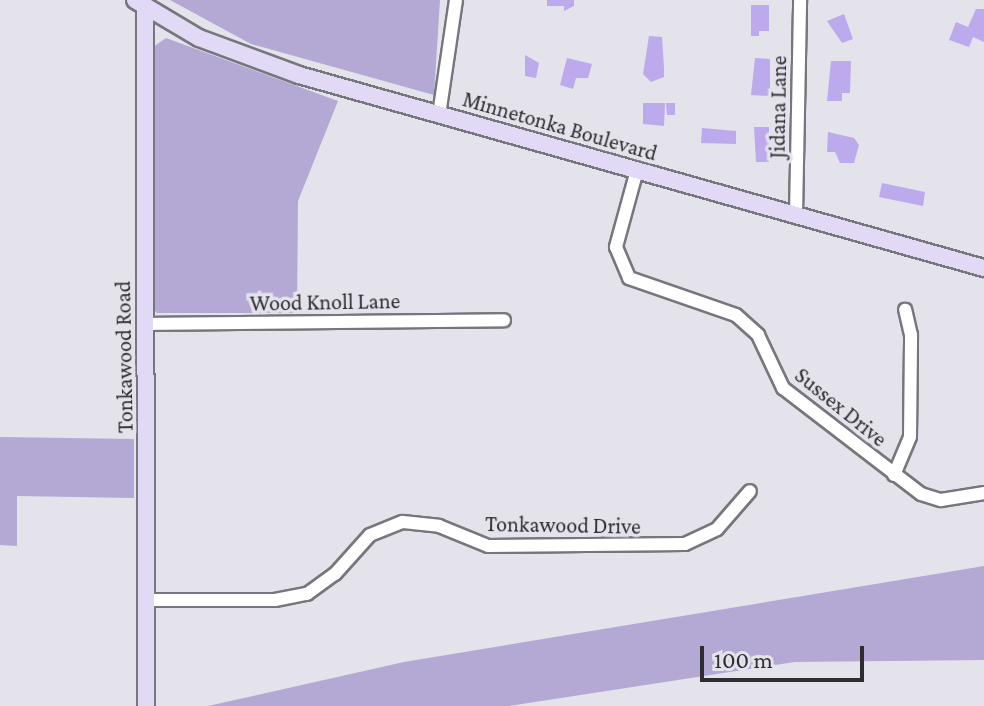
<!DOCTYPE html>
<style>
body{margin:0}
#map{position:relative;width:984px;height:706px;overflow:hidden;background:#e4e2eb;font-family:"Crimson Pro",serif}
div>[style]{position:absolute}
.green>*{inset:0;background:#b4a9d4}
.building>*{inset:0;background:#bcaaec}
.roads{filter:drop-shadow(2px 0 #77767d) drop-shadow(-2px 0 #77767d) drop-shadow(0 2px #77767d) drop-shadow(0 -2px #77767d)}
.street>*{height:12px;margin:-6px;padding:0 6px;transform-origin:6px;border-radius:6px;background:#fff}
.secondary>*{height:16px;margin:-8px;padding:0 8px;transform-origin:8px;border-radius:8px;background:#e2d9f7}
span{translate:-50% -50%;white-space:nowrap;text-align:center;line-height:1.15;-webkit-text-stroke:7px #e4e2eb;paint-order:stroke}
.street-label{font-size:22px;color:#2e2d30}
.scale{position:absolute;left:700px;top:646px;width:164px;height:36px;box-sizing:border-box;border:4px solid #2e2d30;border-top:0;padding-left:10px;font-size:24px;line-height:28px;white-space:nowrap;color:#2e2d30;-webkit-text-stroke:6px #e4e2eb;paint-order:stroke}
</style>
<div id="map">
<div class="green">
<div style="clip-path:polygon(170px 0,440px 0,434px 95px,251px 44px)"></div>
<div style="clip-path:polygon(166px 38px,338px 101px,298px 201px,297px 313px,157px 313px,153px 309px,153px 47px)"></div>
<div style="clip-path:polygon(0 437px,134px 439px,134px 498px,17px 496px,17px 546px,0 545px)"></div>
<div style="clip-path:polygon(984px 566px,984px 660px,795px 662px,509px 706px,208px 706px,404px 662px)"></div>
</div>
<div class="building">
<div style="clip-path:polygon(547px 0,574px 0,574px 6px,564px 11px,564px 6px,547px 6px)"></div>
<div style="clip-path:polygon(751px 5px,769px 5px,769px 31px,759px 31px,759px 36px,751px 36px)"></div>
<div style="clip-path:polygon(976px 9px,984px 9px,984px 42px,973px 37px,969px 47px,949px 40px,956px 22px,968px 27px)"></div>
<div style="clip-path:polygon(844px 14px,853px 39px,842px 43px,827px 21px)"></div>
<div style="clip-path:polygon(649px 36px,662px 37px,664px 68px,664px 77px,651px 82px,643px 74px)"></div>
<div style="clip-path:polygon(525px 55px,539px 63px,536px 78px,525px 76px)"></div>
<div style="clip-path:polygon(567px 58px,592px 64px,588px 78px,576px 78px,573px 89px,560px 85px)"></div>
<div style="clip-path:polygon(755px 58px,770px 59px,770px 96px,751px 95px)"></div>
<div style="clip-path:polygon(831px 61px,851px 61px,850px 93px,842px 93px,842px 101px,827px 101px)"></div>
<div style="clip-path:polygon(643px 103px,665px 103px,664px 126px,643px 124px)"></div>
<div style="clip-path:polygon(666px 103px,675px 103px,675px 115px,667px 115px)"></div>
<div style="clip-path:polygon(754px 127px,769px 127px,769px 162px,756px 162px)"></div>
<div style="clip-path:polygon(702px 128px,736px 131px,736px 144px,701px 143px)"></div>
<div style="clip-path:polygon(828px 132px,854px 138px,859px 145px,854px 163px,840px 163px,835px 152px,827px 152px)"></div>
<div style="clip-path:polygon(882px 183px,925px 192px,923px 206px,879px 197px)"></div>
</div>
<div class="roads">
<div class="street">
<div style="left:439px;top:115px;width:116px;rotate:-81.6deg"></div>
<div style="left:637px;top:170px;width:80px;rotate:105.3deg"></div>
<div style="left:616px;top:247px;width:34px;rotate:67deg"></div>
<div style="left:629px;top:278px;width:113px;rotate:19.1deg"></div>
<div style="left:736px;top:315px;width:30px;rotate:42deg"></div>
<div style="left:758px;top:335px;width:59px;rotate:64.7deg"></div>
<div style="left:783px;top:388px;width:174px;rotate:37.5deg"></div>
<div style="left:921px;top:494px;width:21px;rotate:17deg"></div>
<div style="left:941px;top:500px;width:44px;rotate:-9.2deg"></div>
<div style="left:796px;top:215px;width:215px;rotate:-88.9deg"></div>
<div style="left:147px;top:324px;width:357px;rotate:-0.6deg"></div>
<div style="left:894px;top:475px;width:41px;rotate:-67.2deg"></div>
<div style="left:910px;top:437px;width:102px;rotate:-89.4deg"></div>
<div style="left:911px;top:335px;width:26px;rotate:-103deg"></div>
<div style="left:147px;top:600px;width:128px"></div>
<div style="left:275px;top:600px;width:33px;rotate:-11deg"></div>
<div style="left:307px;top:594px;width:34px;rotate:-36deg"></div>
<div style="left:335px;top:574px;width:52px;rotate:-48.1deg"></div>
<div style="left:370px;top:535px;width:35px;rotate:-22deg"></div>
<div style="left:403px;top:522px;width:36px;rotate:6deg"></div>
<div style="left:439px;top:526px;width:53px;rotate:22.2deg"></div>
<div style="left:488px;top:546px;width:197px;rotate:-0.6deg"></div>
<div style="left:685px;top:544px;width:35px;rotate:-25deg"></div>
<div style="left:717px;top:529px;width:50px;rotate:-49deg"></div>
</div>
<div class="secondary">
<div style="left:135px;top:0;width:74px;rotate:30.7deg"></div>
<div style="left:199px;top:38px;width:107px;rotate:20.3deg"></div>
<div style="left:299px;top:75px;width:712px;rotate:15.74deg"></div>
<div style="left:145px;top:7px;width:699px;rotate:89.92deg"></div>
</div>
</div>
<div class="street-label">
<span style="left:778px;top:107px;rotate:-89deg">Jidana Lane</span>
<span style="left:560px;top:126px;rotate:16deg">Minnetonka Boulevard</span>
<span style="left:325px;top:302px;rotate:-1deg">Wood Knoll Lane</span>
<span style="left:124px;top:357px;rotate:-91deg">Tonkawood Road</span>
<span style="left:841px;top:407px;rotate:39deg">Sussex Drive</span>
<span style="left:563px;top:525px;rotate:1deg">Tonkawood Drive</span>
</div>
<div class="scale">100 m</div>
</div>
